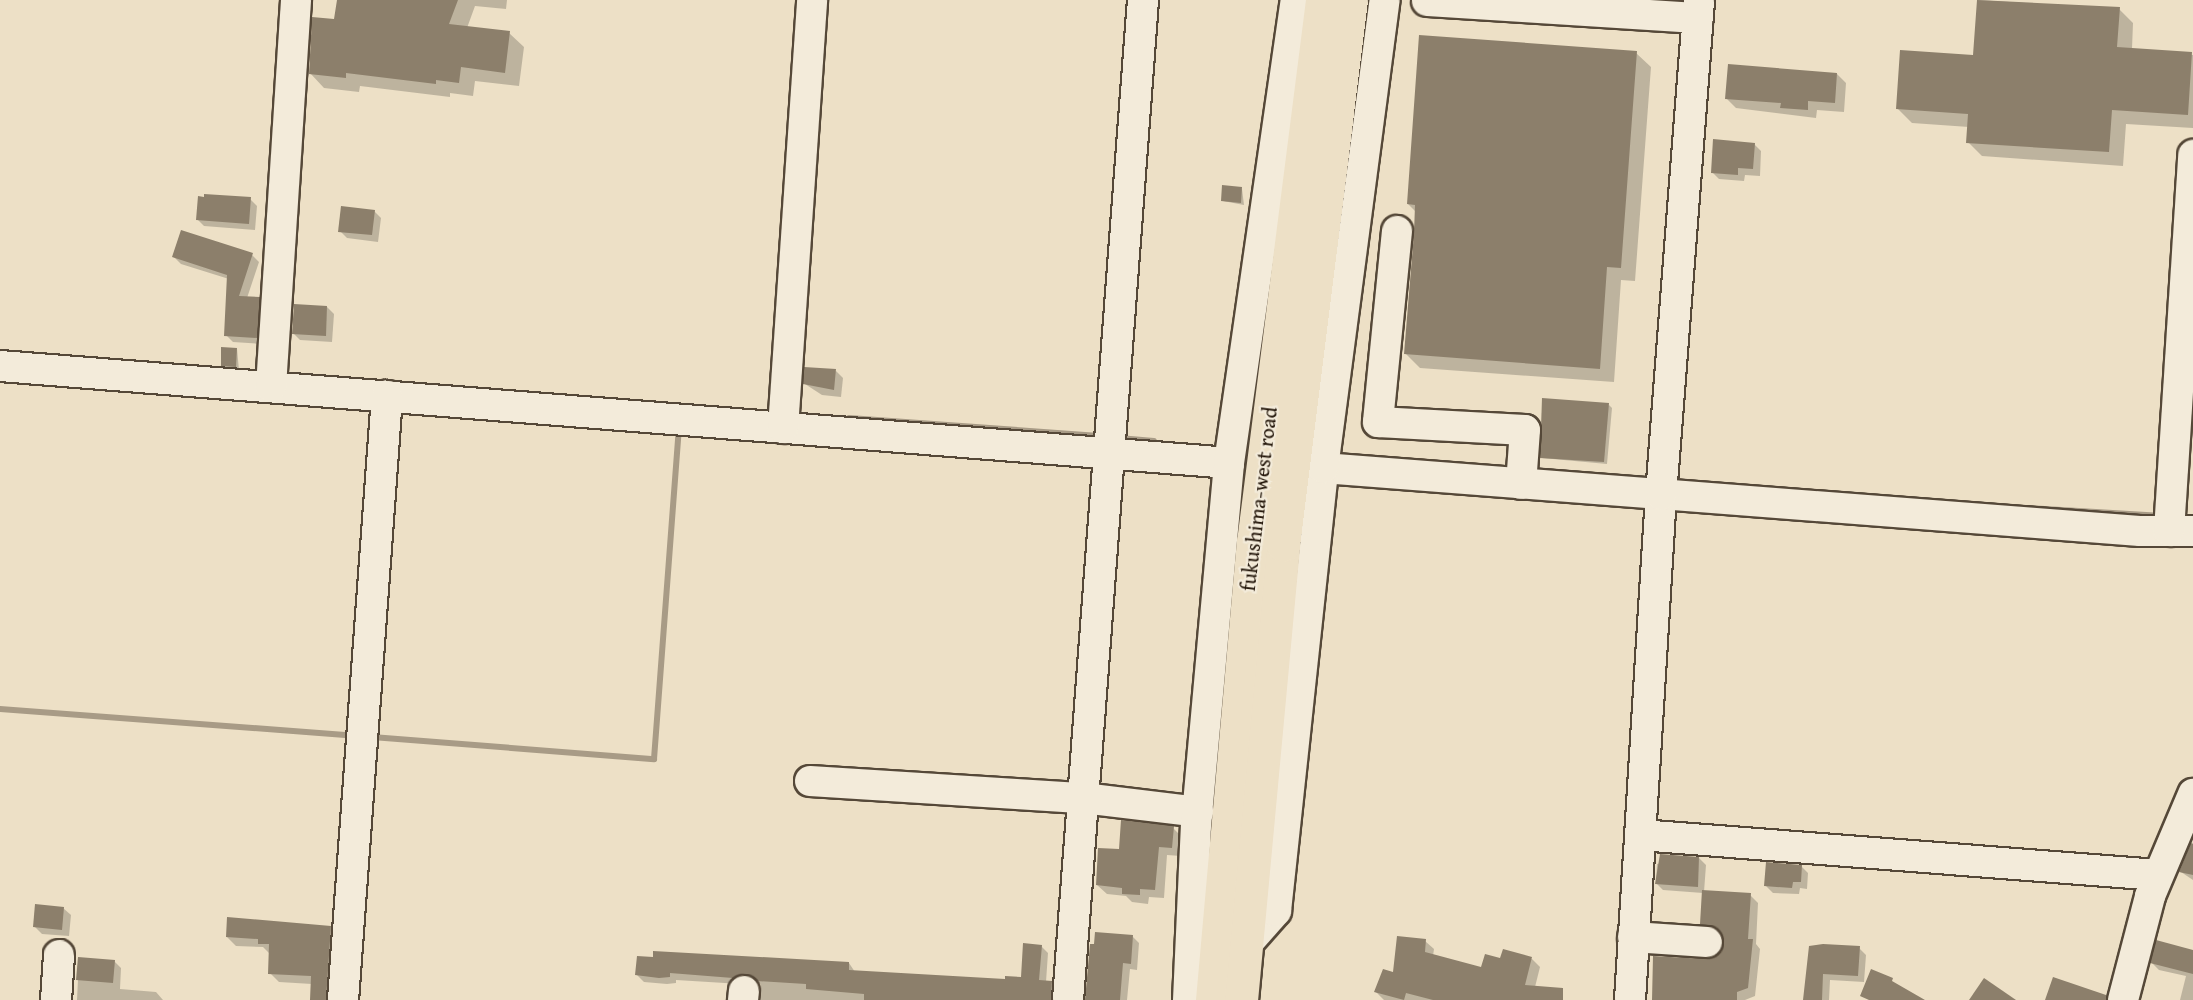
<!DOCTYPE html>
<style>
body{margin:0}
#map{position:relative;width:2193px;height:1000px;overflow:hidden;background:#ede0c6;font-family:"Gentium Book Plus",serif}
div>[style]{position:absolute}
.shadow>*{inset:0;background:#0003}
.stream>*{height:6px;margin:-3px;padding:0 3px;transform-origin:3px;border-radius:3px;background:#a89b86}
.building>*{inset:0;background:#8c7f6b}
.roads{filter:drop-shadow(2px 0 #554838) drop-shadow(-2px 0 #554838) drop-shadow(0 2px #554838) drop-shadow(0 -2px #554838)}
.minor>*{height:30px;margin:-15px;padding:0 15px;transform-origin:15px;border-radius:15px;background:#f3ebda}
.highway>*{height:33px;margin:-16.5px;padding:0 16.5px;transform-origin:16.5px;border-radius:16.5px;background:#ede0c6}
span{translate:-50% -50%;white-space:nowrap;text-align:center;line-height:1.15;-webkit-text-stroke:4.5px #f3ebda;paint-order:stroke}
.street-label{font-size:21px;color:#221509}
</style>
<div id="map">
<div class="shadow">
<div style="clip-path:polygon(338px 0,507px 0,506px 9px,475px 6px,467px 28px,509px 33px,524px 47px,519px 86px,475px 81px,473px 96px,450px 93px,450px 97px,360px 86px,359px 92px,324px 88px,310px 73px,336px 21px)"></div>
<div style="clip-path:polygon(1978px 0,2119px 9px,2133px 23px,2132px 49px,2193px 55px,2193px 128px,2126px 124px,2123px 166px,1982px 156px,1968px 142px,1969px 127px,1912px 123px,1897px 108px,1974px 56px)"></div>
<div style="clip-path:polygon(1636px 53px,1651px 67px,1635px 281px,1621px 280px,1614px 382px,1420px 368px,1405px 353px,1416px 212px,1408px 204px)"></div>
<div style="clip-path:polygon(1837px 74px,1846px 83px,1844px 112px,1817px 110px,1816px 118px,1736px 108px,1727px 99px)"></div>
<div style="clip-path:polygon(1754px 144px,1761px 151px,1760px 176px,1745px 175px,1744px 181px,1719px 179px,1712px 172px)"></div>
<div style="clip-path:polygon(1242px 189px,1244px 205px,1223px 201px)"></div>
<div style="clip-path:polygon(250px 199px,257px 206px,255px 230px,204px 226px,197px 219px)"></div>
<div style="clip-path:polygon(374px 211px,381px 218px,378px 242px,347px 238px,340px 231px)"></div>
<div style="clip-path:polygon(252px 255px,259px 262px,247px 298px,259px 298px,266px 305px,263px 344px,233px 342px,226px 335px,229px 279px,181px 264px,174px 257px)"></div>
<div style="clip-path:polygon(327px 307px,334px 314px,332px 342px,300px 340px,293px 333px)"></div>
<div style="clip-path:polygon(237px 349px,239px 370px,225px 369px,222px 366px)"></div>
<div style="clip-path:polygon(836px 371px,843px 378px,841px 397px,822px 395px,805px 384px)"></div>
<div style="clip-path:polygon(1609px 405px,1612px 408px,1607px 464px,1542px 458px)"></div>
<div style="clip-path:polygon(1173px 828px,1182px 837px,1181px 856px,1167px 855px,1164px 898px,1149px 897px,1148px 904px,1132px 902px,1126px 896px,1107px 894px,1097px 885px,1120px 851px)"></div>
<div style="clip-path:polygon(2193px 842px,2193px 880px,2181px 872px)"></div>
<div style="clip-path:polygon(1699px 858px,1706px 865px,1704px 892px,1750px 895px,1758px 903px,1756px 944px,1760px 949px,1755px 996px,1745px 1000px,1653px 1000px,1722px 953px,1724px 935px,1710px 932px,1701px 924px,1703px 893px,1663px 890px,1656px 883px,1657px 864px)"></div>
<div style="clip-path:polygon(1801px 866px,1808px 873px,1807px 889px,1800px 888px,1799px 894px,1773px 893px,1766px 886px)"></div>
<div style="clip-path:polygon(63px 908px,71px 915px,69px 936px,42px 934px,35px 927px)"></div>
<div style="clip-path:polygon(330px 928px,339px 937px,336px 1000px,312px 1000px,312px 984px,279px 982px,270px 973px,269px 953px,263px 947px,236px 946px,227px 937px)"></div>
<div style="clip-path:polygon(1132px 936px,1139px 943px,1137px 970px,1130px 969px,1127px 1000px,1085px 1000px,1091px 945px)"></div>
<div style="clip-path:polygon(1425px 941px,1434px 949px,1433px 956px,1483px 969px,1502px 960px,1532px 959px,1540px 967px,1535px 987px,1556px 1000px,1384px 1000px,1375px 991px)"></div>
<div style="clip-path:polygon(1041px 946px,1048px 953px,1046px 982px,1058px 989px,1057px 1000px,760px 1000px,761px 984px,753px 980px,741px 984px,676px 980px,676px 983px,667px 984px,644px 982px,637px 975px,638px 957px,849px 963px,855px 972px,1006px 980px,1022px 978px)"></div>
<div style="clip-path:polygon(1810px 947px,1859px 948px,1866px 955px,1864px 982px,1830px 980px,1829px 1000px,1805px 1000px)"></div>
<div style="clip-path:polygon(2193px 951px,2193px 1000px,2180px 1000px,2186px 976px,2159px 970px,2152px 963px)"></div>
<div style="clip-path:polygon(79px 958px,114px 961px,121px 968px,120px 989px,156px 992px,163px 1000px,77px 1000px)"></div>
</div>
<div class="stream">
<div style="left:849px;top:418px;width:254px;rotate:4.1deg"></div>
<div style="left:1119px;top:438px;width:35px;rotate:5deg"></div>
<div style="left:2029px;top:508px;width:134px;rotate:3.4deg"></div>
<div style="left:0;top:709px;width:356px;rotate:4.3deg"></div>
<div style="left:372px;top:737px;width:283px;rotate:4.5deg"></div>
<div style="left:654px;top:759px;width:331px;rotate:-85.7deg"></div>
</div>
<div class="building">
<div style="clip-path:polygon(337px 0,458px 0,449px 24px,510px 31px,505px 73px,461px 67px,459px 83px,436px 80px,436px 84px,346px 73px,346px 78px,309px 74px,312px 17px,334px 19px)"></div>
<div style="clip-path:polygon(1977px 0,2120px 7px,2117px 47px,2192px 52px,2188px 115px,2112px 110px,2109px 152px,1966px 143px,1968px 114px,1896px 109px,1900px 50px,1973px 55px)"></div>
<div style="clip-path:polygon(1419px 35px,1637px 51px,1621px 268px,1607px 267px,1600px 369px,1404px 354px,1414px 233px,1415px 205px,1407px 204px)"></div>
<div style="clip-path:polygon(1728px 64px,1837px 73px,1835px 103px,1808px 101px,1808px 110px,1780px 108px,1781px 103px,1725px 99px)"></div>
<div style="clip-path:polygon(1713px 139px,1755px 143px,1753px 169px,1738px 168px,1738px 175px,1711px 173px)"></div>
<div style="clip-path:polygon(1222px 185px,1242px 187px,1241px 203px,1221px 201px)"></div>
<div style="clip-path:polygon(204px 194px,251px 197px,249px 224px,196px 220px,198px 196px,204px 197px)"></div>
<div style="clip-path:polygon(341px 206px,375px 210px,372px 235px,338px 232px)"></div>
<div style="clip-path:polygon(181px 230px,253px 253px,239px 296px,260px 297px,257px 338px,224px 336px,227px 275px,172px 257px)"></div>
<div style="clip-path:polygon(294px 304px,327px 306px,326px 336px,292px 334px)"></div>
<div style="clip-path:polygon(221px 347px,237px 348px,236px 367px,221px 366px)"></div>
<div style="clip-path:polygon(804px 367px,836px 369px,834px 390px,803px 384px)"></div>
<div style="clip-path:polygon(1542px 398px,1609px 403px,1604px 462px,1540px 458px)"></div>
<div style="clip-path:polygon(1121px 820px,1174px 826px,1172px 848px,1159px 847px,1155px 890px,1140px 889px,1140px 895px,1122px 894px,1122px 888px,1096px 885px,1098px 848px,1119px 849px)"></div>
<div style="clip-path:polygon(2191px 843px,2193px 844px,2193px 875px,2179px 872px)"></div>
<div style="clip-path:polygon(1660px 854px,1699px 857px,1698px 887px,1655px 884px)"></div>
<div style="clip-path:polygon(1766px 862px,1802px 865px,1801px 882px,1793px 882px,1792px 888px,1764px 886px)"></div>
<div style="clip-path:polygon(1702px 890px,1751px 893px,1748px 939px,1753px 939px,1748px 988px,1737px 992px,1737px 1000px,1652px 1000px,1653px 956px,1706px 959px,1722px 951px,1722px 934px,1716px 927px,1700px 924px)"></div>
<div style="clip-path:polygon(35px 904px,64px 907px,62px 930px,33px 927px)"></div>
<div style="clip-path:polygon(227px 917px,331px 926px,326px 1000px,310px 1000px,311px 976px,268px 974px,269px 944px,258px 944px,258px 939px,226px 937px)"></div>
<div style="clip-path:polygon(1095px 932px,1133px 935px,1131px 964px,1123px 963px,1120px 1000px,1085px 1000px,1090px 944px,1094px 944px)"></div>
<div style="clip-path:polygon(1397px 936px,1426px 939px,1425px 952px,1481px 967px,1485px 954px,1500px 958px,1503px 949px,1532px 957px,1525px 985px,1563px 988px,1563px 1000px,1433px 1000px,1406px 993px,1404px 1000px,1374px 992px,1383px 969px,1393px 972px)"></div>
<div style="clip-path:polygon(2156px 940px,2193px 950px,2193px 974px,2150px 963px)"></div>
<div style="clip-path:polygon(1023px 943px,1042px 945px,1039px 980px,1052px 981px,1051px 1000px,864px 1000px,864px 994px,806px 989px,806px 984px,757px 981px,745px 974px,733px 978px,670px 973px,670px 977px,659px 978px,635px 975px,637px 956px,653px 957px,653px 951px,849px 962px,849px 970px,1005px 979px,1005px 976px,1021px 977px)"></div>
<div style="clip-path:polygon(1823px 944px,1860px 946px,1858px 976px,1823px 974px,1822px 1000px,1803px 1000px,1809px 946px)"></div>
<div style="clip-path:polygon(78px 957px,115px 960px,113px 983px,76px 980px)"></div>
<div style="clip-path:polygon(1871px 969px,1893px 978px,1892px 981px,1925px 1000px,1869px 1000px,1860px 996px)"></div>
<div style="clip-path:polygon(2053px 977px,2106px 995px,2106px 1000px,2045px 1000px)"></div>
<div style="clip-path:polygon(1984px 978px,2016px 1000px,1969px 1000px)"></div>
</div>
<div class="roads">
<div class="minor">
<div style="left:1427px;top:1px;width:271px;rotate:3.6deg"></div>
<div style="left:1397px;top:231px;width:192px;rotate:95.7deg"></div>
<div style="left:1378px;top:422px;width:147px;rotate:3.1deg"></div>
<div style="left:1525px;top:430px;width:54px;rotate:94.2deg"></div>
<div style="left:0;top:366px;width:1233px;rotate:4.51deg"></div>
<div style="left:271px;top:387px;width:388px;rotate:-86.3deg"></div>
<div style="left:783px;top:428px;width:429px;rotate:-86.1deg"></div>
<div style="left:1323px;top:468px;width:819px;rotate:4.41deg"></div>
<div style="left:2140px;top:531px;width:53px"></div>
<div style="left:2169px;top:531px;width:377px;rotate:-86.3deg"></div>
<div style="left:810px;top:781px;width:274px;rotate:3.6deg"></div>
<div style="left:1083px;top:798px;width:116px;rotate:6.9deg"></div>
<div style="left:1640px;top:835px;width:519px;rotate:4.42deg"></div>
<div style="left:1633px;top:937px;width:74px;rotate:3.9deg"></div>
<div style="left:1245px;top:946px;width:47px;rotate:-48.5deg"></div>
<div style="left:1276px;top:911px;width:445px;rotate:-83.9deg"></div>
<div style="left:1323px;top:468px;width:472px;rotate:-82.5deg"></div>
<div style="left:56px;top:1000px;width:45px;rotate:-86.2deg"></div>
<div style="left:343px;top:1000px;width:606px;rotate:-85.83deg"></div>
<div style="left:743px;top:1000px;width:9px;rotate:-84deg"></div>
<div style="left:1068px;top:1000px;width:1003px;rotate:-85.71deg"></div>
<div style="left:1188px;top:1000px;width:174px;rotate:-87.4deg"></div>
<div style="left:1196px;top:826px;width:364px;rotate:-84.8deg"></div>
<div style="left:1229px;top:463px;width:468px;rotate:-81.8deg"></div>
<div style="left:1630px;top:1000px;width:506px;rotate:-86.49deg"></div>
<div style="left:1661px;top:495px;width:496px;rotate:-85.6deg"></div>
<div style="left:2123px;top:1000px;width:107px;rotate:-75.4deg"></div>
<div style="left:2150px;top:896px;width:111px;rotate:-67.1deg"></div>
</div>
<div class="highway">
<div style="left:1212px;top:1000px;width:460px;rotate:-84.9deg"></div>
<div style="left:1253px;top:542px;width:546px;rotate:-82.74deg"></div>
<div style="left:1241px;top:1000px;width:457px;rotate:-84.7deg"></div>
<div style="left:1283px;top:545px;width:549px;rotate:-82.89deg"></div>
</div>
</div>
<div class="street-label">
<span style="left:1259px;top:499px;rotate:-83deg">fukushima-west road</span>
</div>
</div>
